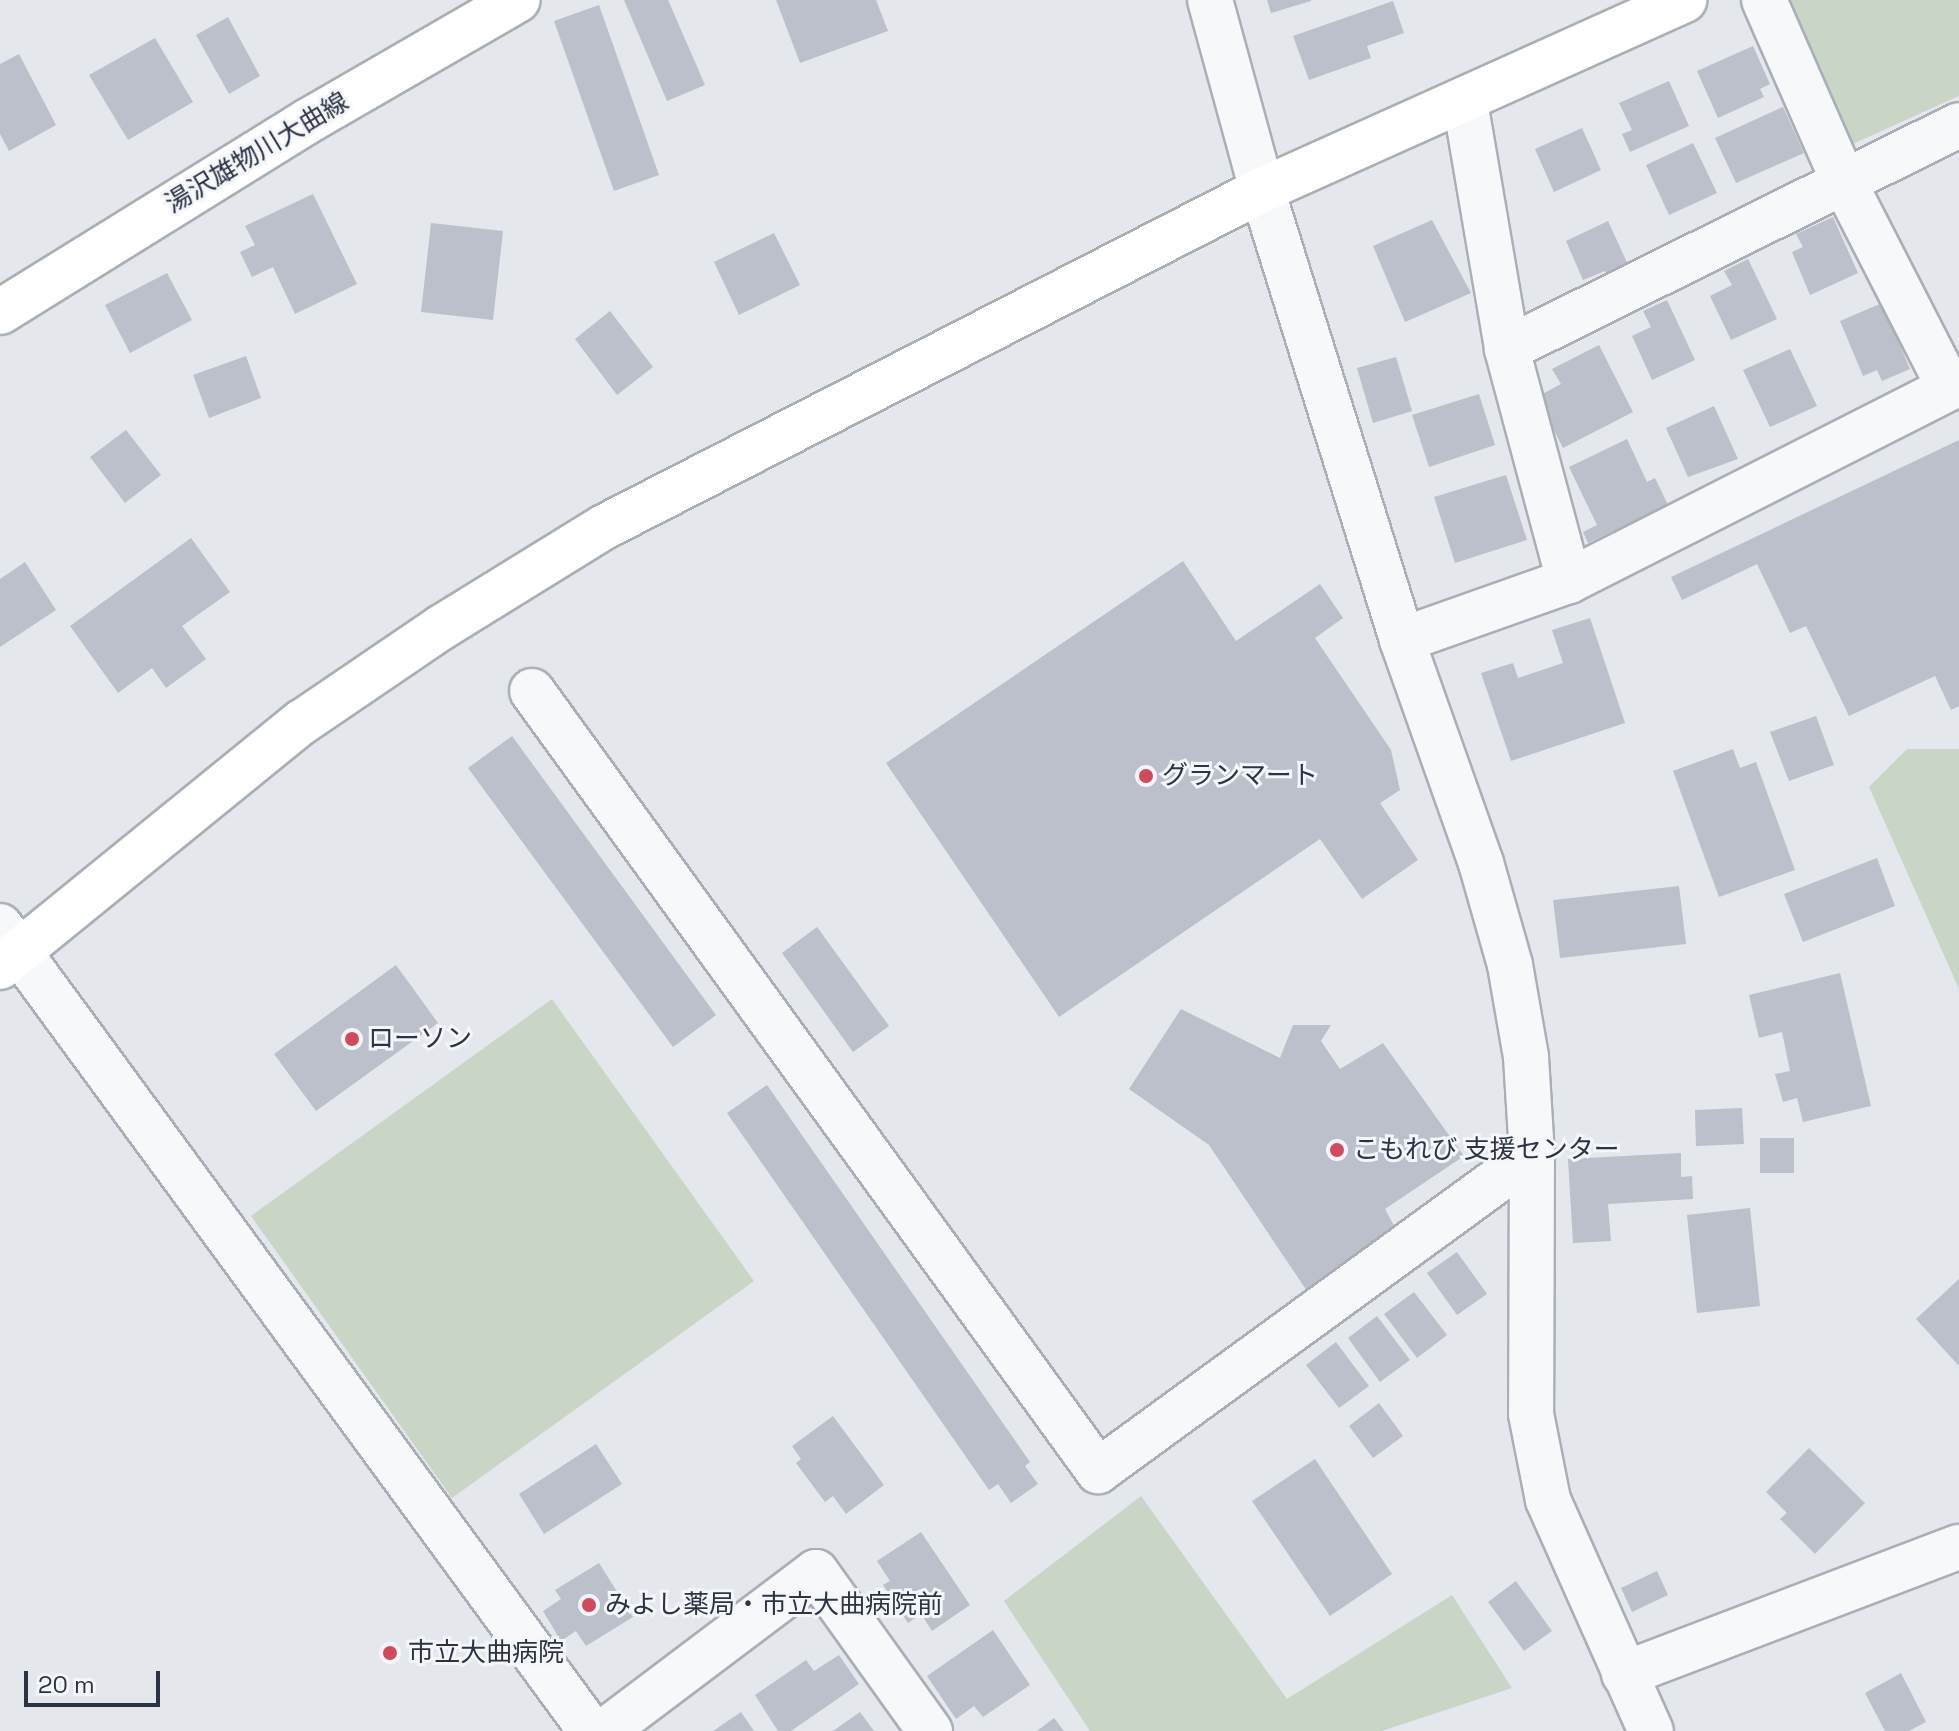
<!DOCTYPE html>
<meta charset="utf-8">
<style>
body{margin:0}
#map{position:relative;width:1959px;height:1731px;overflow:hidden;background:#e4e7ec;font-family:"Space Grotesk","Noto Sans JP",sans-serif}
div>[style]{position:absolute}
.green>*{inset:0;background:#c9d6c5}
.building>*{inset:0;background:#bbc0ca}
.roads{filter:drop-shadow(2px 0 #a9aeb7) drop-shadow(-2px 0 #a9aeb7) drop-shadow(0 2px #a9aeb7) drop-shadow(0 -2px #a9aeb7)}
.street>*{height:44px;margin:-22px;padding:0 22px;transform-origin:22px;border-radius:22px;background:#f7f8fa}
.secondary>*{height:44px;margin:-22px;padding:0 22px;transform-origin:22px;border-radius:22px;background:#fff}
.primary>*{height:44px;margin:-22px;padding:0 22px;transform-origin:22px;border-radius:22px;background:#fff}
.dots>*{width:22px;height:22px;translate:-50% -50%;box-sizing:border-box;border:4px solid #f4f6f9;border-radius:50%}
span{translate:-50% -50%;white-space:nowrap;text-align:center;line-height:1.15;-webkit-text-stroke:6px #f4f6f9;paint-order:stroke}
.street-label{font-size:26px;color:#2b3445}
.poi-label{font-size:26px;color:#2b3445}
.left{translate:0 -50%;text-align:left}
.scale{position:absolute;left:24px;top:1671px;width:136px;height:36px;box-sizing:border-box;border:4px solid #2b3445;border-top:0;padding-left:10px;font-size:24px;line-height:28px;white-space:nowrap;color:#2b3445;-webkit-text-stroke:6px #f4f6f9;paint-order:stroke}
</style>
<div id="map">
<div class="green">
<div style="clip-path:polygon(1783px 0,1959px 0,1959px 96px,1846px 147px)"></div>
<div style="clip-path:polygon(1907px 749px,1959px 749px,1959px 989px,1869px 787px)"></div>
<div style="clip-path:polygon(552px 999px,754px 1281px,452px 1498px,251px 1216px)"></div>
<div style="clip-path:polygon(1141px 1496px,1287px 1699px,1452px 1595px,1512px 1688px,1382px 1731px,1090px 1731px,1004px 1601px)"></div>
</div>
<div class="building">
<div style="clip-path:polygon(624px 0,668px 0,705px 85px,667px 101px)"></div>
<div style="clip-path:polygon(776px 0,876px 0,888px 31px,800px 63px)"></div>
<div style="clip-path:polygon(1267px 0,1311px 0,1311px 1px,1271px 13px)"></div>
<div style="clip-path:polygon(1393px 1px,1404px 33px,1367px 46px,1371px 58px,1309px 80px,1293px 36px)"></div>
<div style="clip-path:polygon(599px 5px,659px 175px,614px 191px,554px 21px)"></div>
<div style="clip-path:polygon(228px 17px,260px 76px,229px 94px,196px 35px)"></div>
<div style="clip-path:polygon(155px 38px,193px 102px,128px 140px,89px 75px)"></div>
<div style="clip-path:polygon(1753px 46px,1770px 84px,1760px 89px,1764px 97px,1718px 118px,1697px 71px)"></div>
<div style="clip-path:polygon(19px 54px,56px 125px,9px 151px,0 134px,0 64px)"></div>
<div style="clip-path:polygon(1669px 81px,1689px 126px,1630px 152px,1622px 134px,1632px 130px,1619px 103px)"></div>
<div style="clip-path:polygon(1783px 107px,1804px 153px,1736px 183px,1715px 138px)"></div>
<div style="clip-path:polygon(1582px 128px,1601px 170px,1554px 192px,1535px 149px)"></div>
<div style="clip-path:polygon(1693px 143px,1717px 193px,1669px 215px,1646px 165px)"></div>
<div style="clip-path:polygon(313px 194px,357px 284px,295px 314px,273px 267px,252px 277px,240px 252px,255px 245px,245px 226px)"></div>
<div style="clip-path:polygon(1833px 217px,1858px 273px,1810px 295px,1792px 252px,1803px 247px,1796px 234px)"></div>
<div style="clip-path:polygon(1432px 220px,1471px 293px,1405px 322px,1373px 246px)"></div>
<div style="clip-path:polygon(1608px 221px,1630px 269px,1609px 279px,1605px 271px,1583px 280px,1566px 241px)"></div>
<div style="clip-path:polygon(431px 223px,503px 231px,493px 320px,421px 312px)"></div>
<div style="clip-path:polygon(774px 233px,800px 285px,739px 315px,714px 262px)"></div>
<div style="clip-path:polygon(1748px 259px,1777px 319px,1731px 340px,1710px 296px,1732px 285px,1724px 271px)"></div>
<div style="clip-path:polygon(167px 273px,192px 320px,130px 353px,105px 305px)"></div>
<div style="clip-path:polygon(1667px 300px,1695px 360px,1652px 380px,1632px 336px,1651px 327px,1643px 311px)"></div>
<div style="clip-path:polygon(1882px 303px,1910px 369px,1882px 381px,1877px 370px,1863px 376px,1840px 321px)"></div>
<div style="clip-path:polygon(610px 311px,653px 367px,617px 395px,575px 339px)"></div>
<div style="clip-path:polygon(1599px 345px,1633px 412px,1563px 448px,1537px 397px,1561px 384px,1552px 369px)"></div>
<div style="clip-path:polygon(1790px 349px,1817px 406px,1770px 427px,1743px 370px)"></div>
<div style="clip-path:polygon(246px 356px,261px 398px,209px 418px,193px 375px)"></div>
<div style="clip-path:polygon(1396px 357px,1412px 411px,1373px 423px,1357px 368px)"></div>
<div style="clip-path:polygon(1479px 394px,1495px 445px,1429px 467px,1412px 415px)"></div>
<div style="clip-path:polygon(1714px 406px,1738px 459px,1688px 477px,1666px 428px)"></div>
<div style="clip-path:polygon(126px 430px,161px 475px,125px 503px,90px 457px)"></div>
<div style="clip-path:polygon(1627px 439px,1647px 482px,1655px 478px,1668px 505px,1588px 543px,1583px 532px,1597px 525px,1569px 467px)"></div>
<div style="clip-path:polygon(1959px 440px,1959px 706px,1951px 710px,1935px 676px,1849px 716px,1806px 626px,1790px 633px,1757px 564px,1682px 600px,1671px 577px)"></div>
<div style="clip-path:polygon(1506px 475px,1527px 540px,1455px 563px,1434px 497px)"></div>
<div style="clip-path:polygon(191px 538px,230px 592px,182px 626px,206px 659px,166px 688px,152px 668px,118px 693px,70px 626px)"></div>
<div style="clip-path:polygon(1183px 561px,1236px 641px,1320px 584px,1343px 618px,1315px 638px,1391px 750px,1400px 790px,1380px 803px,1418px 860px,1362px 899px,1320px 839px,1059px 1017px,886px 763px)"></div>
<div style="clip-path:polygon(25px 562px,56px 610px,0 647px,0 579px)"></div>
<div style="clip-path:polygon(1590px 618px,1625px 723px,1511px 761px,1481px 673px,1513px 663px,1518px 678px,1563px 663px,1552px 630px)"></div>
<div style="clip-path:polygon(1816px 716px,1834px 765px,1789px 781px,1770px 732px)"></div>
<div style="clip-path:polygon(512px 736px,716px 1015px,673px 1047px,468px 768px)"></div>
<div style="clip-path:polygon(1733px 749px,1740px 768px,1756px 762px,1795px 870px,1719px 897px,1673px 771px)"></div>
<div style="clip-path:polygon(1877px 858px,1895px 906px,1803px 942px,1784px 894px)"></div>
<div style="clip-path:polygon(1679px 886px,1686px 944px,1560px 958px,1553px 900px)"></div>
<div style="clip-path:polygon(817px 927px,889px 1026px,853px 1052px,782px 953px)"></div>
<div style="clip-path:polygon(396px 965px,438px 1023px,316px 1111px,274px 1054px)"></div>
<div style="clip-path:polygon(1840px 973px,1871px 1106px,1803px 1122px,1797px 1098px,1783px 1102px,1775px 1074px,1790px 1071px,1782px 1032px,1759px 1038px,1749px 995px)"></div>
<div style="clip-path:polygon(1181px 1009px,1280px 1058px,1293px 1025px,1331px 1025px,1321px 1041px,1340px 1069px,1383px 1043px,1464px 1156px,1385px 1209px,1398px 1233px,1307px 1291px,1209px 1145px,1129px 1089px)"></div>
<div style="clip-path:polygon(767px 1085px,1030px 1462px,1025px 1466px,1038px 1484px,1011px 1503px,998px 1484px,989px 1490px,727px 1113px)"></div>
<div style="clip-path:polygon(1742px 1108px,1744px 1144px,1696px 1146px,1695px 1110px)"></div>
<div style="clip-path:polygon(1760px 1138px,1794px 1138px,1794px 1173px,1760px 1173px)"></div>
<div style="clip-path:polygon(1681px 1153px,1681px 1177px,1692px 1176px,1693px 1199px,1608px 1204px,1611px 1241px,1573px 1243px,1568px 1159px)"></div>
<div style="clip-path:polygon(1750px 1208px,1760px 1306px,1697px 1313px,1687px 1215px)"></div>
<div style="clip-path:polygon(1457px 1252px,1487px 1294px,1457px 1315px,1427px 1273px)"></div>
<div style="clip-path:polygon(1959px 1279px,1959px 1366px,1916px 1319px)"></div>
<div style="clip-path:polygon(1414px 1292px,1447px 1335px,1417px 1358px,1384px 1314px)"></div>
<div style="clip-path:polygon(1377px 1316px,1410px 1360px,1380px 1382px,1348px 1338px)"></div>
<div style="clip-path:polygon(1336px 1342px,1369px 1386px,1339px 1408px,1306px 1365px)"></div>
<div style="clip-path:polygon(1379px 1403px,1403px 1436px,1373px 1458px,1349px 1426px)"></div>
<div style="clip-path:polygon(833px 1416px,884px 1485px,846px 1514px,833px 1496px,825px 1502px,796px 1463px,801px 1459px,792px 1446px)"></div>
<div style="clip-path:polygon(596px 1444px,622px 1484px,544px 1534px,519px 1494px)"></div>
<div style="clip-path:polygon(1809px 1448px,1865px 1503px,1815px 1554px,1780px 1519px,1787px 1513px,1766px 1492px)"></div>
<div style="clip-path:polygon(1315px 1459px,1392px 1574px,1330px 1616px,1252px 1501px)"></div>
<div style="clip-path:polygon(921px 1532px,970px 1605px,932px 1631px,921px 1614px,908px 1623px,883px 1585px,890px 1581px,877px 1561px)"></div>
<div style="clip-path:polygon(599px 1563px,633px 1617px,586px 1646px,576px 1631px,561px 1641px,543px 1611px,561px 1599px,555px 1590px)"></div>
<div style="clip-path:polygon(1657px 1571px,1668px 1595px,1632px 1612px,1621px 1588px)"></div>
<div style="clip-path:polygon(1516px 1581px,1552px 1631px,1524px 1651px,1488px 1602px)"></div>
<div style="clip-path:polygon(993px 1630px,1030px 1685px,983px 1717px,974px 1706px,956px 1719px,927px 1676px)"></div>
<div style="clip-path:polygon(839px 1655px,859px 1684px,791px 1731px,778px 1731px,755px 1695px,806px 1660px,814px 1671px)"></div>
<div style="clip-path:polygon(1901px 1673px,1926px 1722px,1909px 1731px,1885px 1731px,1865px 1693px)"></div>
<div style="clip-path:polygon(741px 1712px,754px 1731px,713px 1731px)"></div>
<div style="clip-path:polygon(860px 1712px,874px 1731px,833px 1731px)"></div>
<div style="clip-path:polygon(1054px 1718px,1064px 1731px,1037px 1731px)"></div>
</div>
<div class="roads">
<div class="street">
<div style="left:1210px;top:0;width:197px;rotate:74.7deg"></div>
<div style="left:1262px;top:190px;width:471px;rotate:72.7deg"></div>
<div style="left:1402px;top:640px;width:237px;rotate:70.5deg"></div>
<div style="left:1481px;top:863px;width:106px;rotate:74.1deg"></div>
<div style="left:1510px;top:965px;width:93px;rotate:80.1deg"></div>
<div style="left:1526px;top:1057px;width:98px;rotate:86.5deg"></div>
<div style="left:1532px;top:1155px;width:259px;rotate:90.2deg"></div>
<div style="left:1531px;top:1414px;width:88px;rotate:78.8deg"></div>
<div style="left:1548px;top:1500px;width:253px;rotate:66deg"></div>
<div style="left:1764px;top:0;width:199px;rotate:66.3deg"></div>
<div style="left:1844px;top:182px;width:230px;rotate:62.9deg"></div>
<div style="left:1465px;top:102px;width:251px;rotate:80.3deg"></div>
<div style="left:1507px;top:349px;width:240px;rotate:75deg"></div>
<div style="left:1507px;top:349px;width:504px;rotate:-26.36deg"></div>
<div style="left:1402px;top:640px;width:177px;rotate:-19.5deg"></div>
<div style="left:1569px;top:581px;width:437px;rotate:-26.9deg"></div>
<div style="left:532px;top:691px;width:964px;rotate:54.03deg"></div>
<div style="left:1098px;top:1471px;width:537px;rotate:-36.06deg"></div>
<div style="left:0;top:926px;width:999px;rotate:53.72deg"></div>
<div style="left:1624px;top:1674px;width:358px;rotate:-20.8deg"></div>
<div style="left:605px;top:1731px;width:264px;rotate:-37deg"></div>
<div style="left:816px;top:1572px;width:196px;rotate:54.4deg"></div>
</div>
<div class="secondary">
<div style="left:0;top:967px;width:389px;rotate:-39.1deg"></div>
<div style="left:302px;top:722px;width:169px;rotate:-34.2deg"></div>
<div style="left:442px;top:627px;width:190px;rotate:-31.7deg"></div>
<div style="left:604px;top:527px;width:739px;rotate:-27.12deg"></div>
<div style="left:1262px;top:190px;width:463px;rotate:-24.2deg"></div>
</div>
<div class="primary">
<div style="left:0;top:312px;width:362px;rotate:-31.8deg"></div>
<div style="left:308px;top:121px;width:242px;rotate:-30deg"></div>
</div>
</div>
<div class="dots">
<div style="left:1146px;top:776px;background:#d1495b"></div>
<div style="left:352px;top:1039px;background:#d1495b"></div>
<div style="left:1337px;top:1150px;background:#d1495b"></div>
<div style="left:589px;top:1605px;background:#d1495b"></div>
<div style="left:390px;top:1653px;background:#d1495b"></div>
</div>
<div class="street-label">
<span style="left:257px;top:153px;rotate:-31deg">湯沢雄物川大曲線</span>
</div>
<div class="poi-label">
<span class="left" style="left:1162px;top:776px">グランマート</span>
<span class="left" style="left:368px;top:1039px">ローソン</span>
<span class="left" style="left:1353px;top:1150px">こもれび 支援センター</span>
<span class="left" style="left:605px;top:1605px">みよし薬局・市立大曲病院前</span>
<span class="left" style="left:408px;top:1653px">市立大曲病院</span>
</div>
<div class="scale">20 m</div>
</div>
